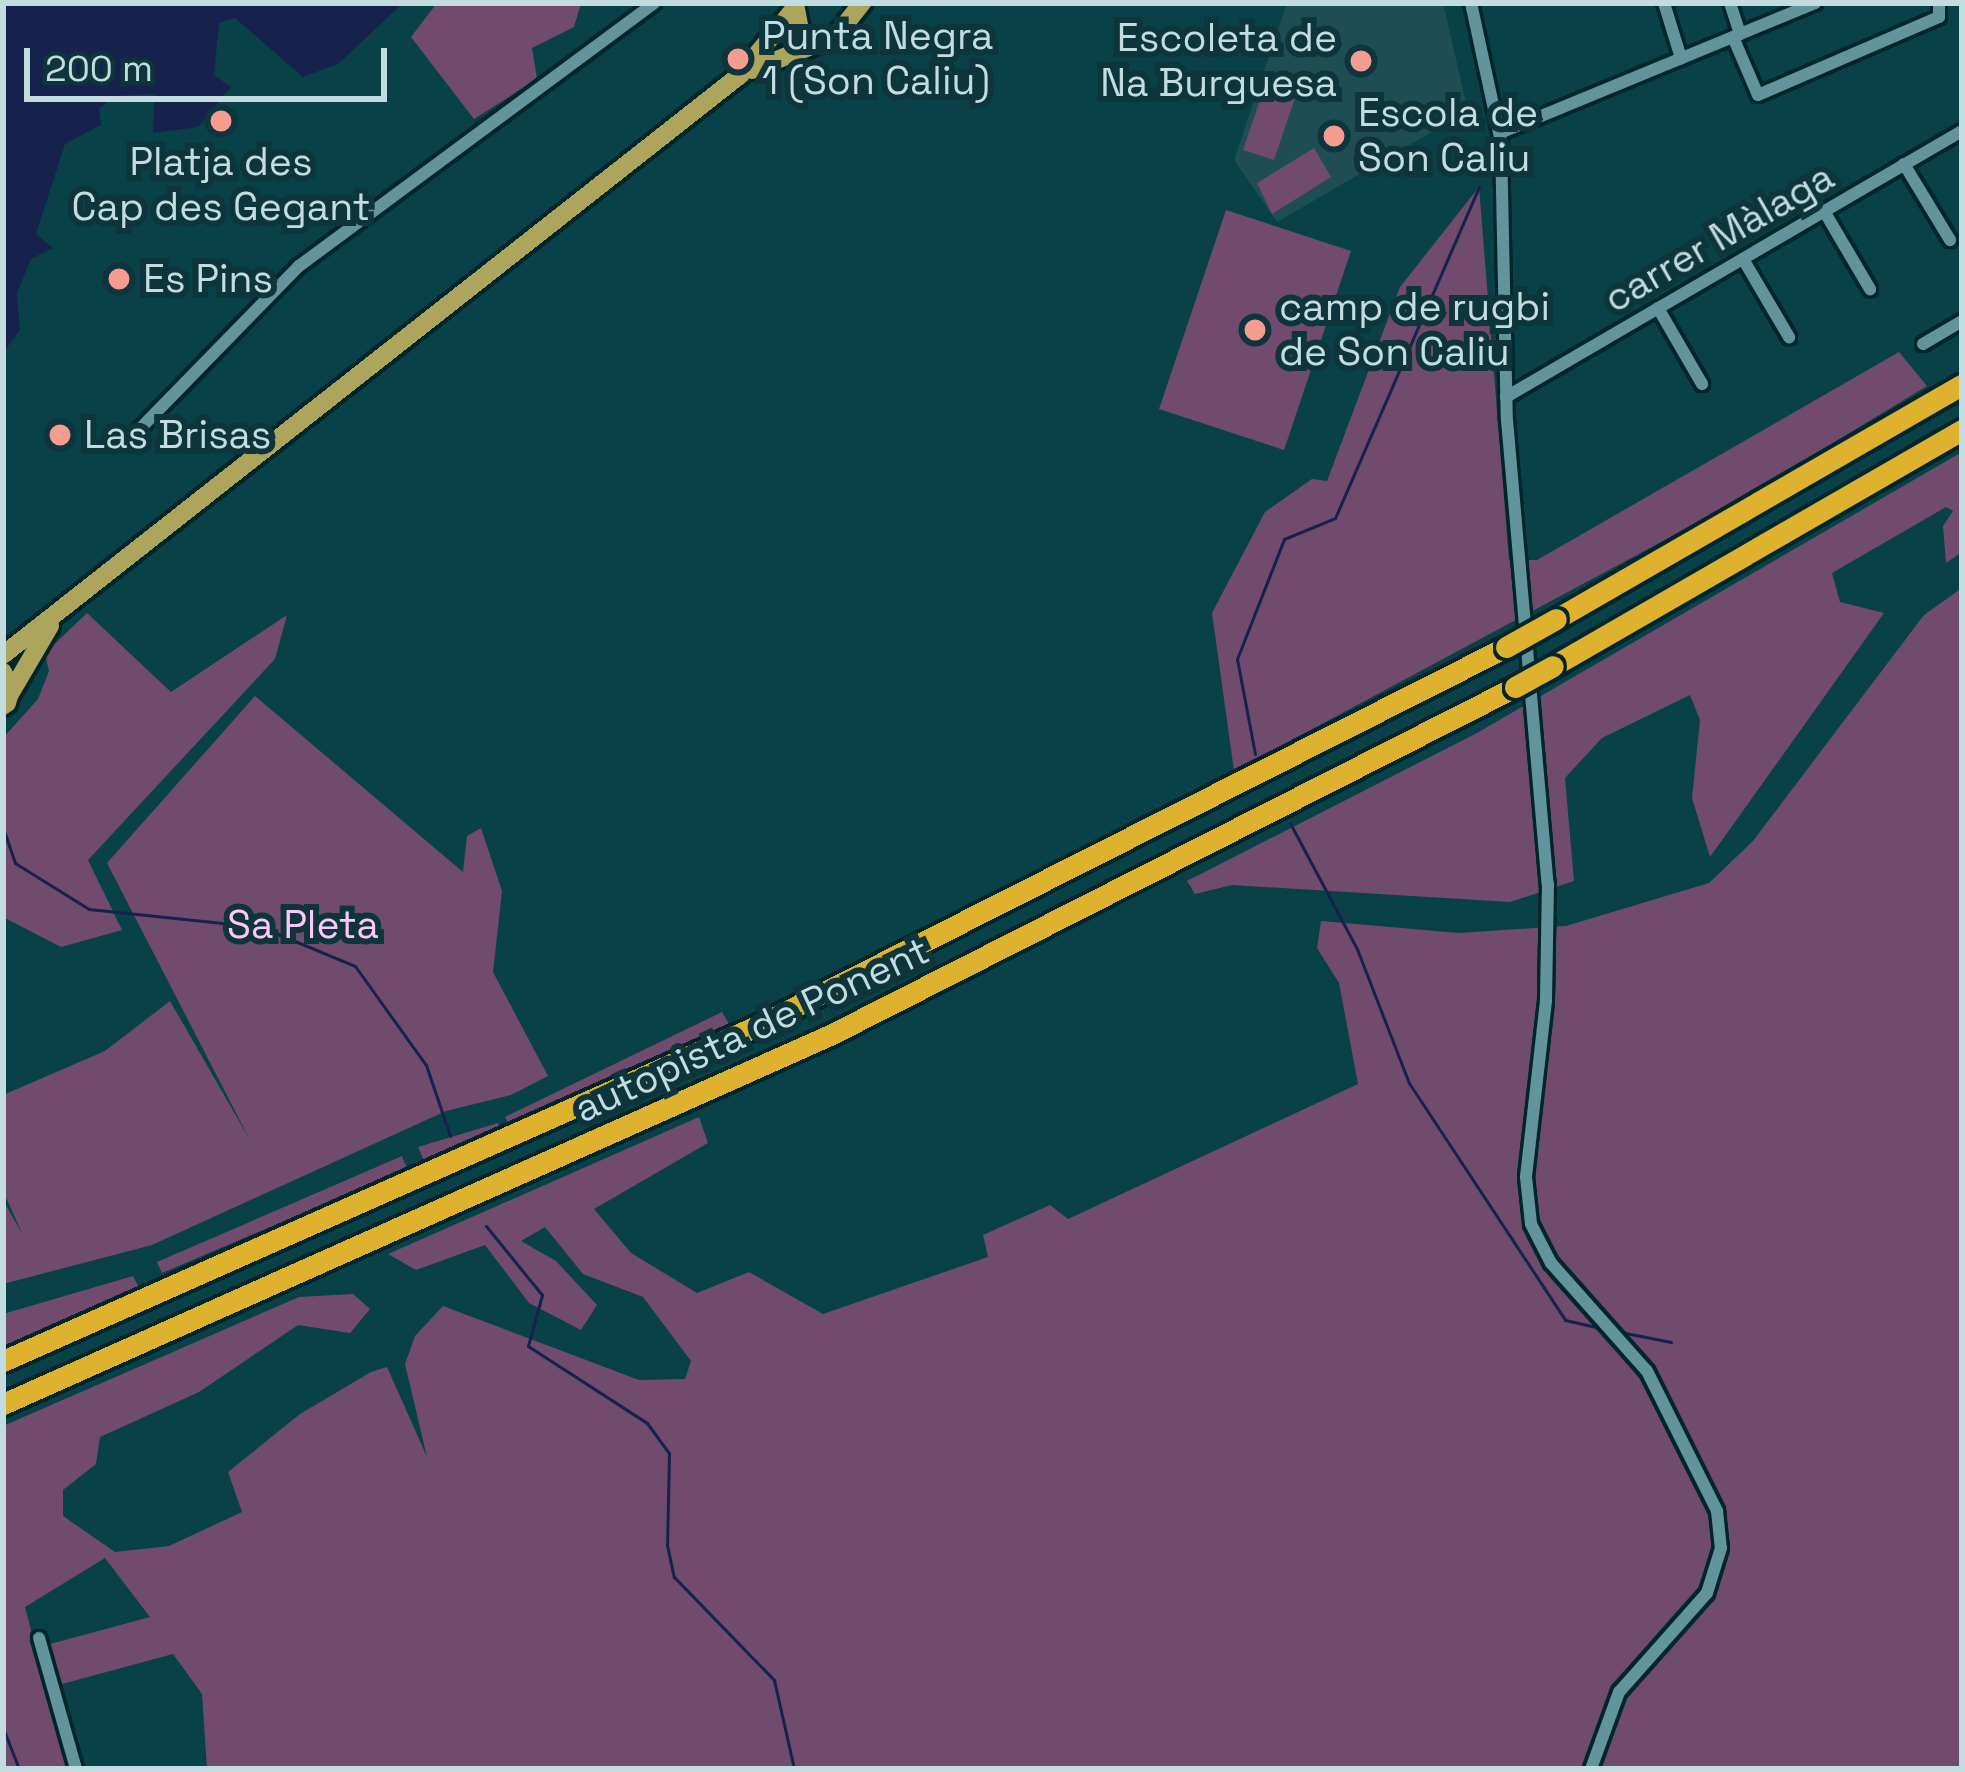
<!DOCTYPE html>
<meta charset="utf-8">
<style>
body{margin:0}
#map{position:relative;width:1965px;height:1772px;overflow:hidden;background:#094148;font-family:"Space Grotesk",sans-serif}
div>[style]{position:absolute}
.built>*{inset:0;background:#1e4d54}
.green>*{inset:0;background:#704b6e}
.water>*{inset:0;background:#16224d}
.stream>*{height:3px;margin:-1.5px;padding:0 1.5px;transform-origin:1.5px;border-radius:1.5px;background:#16224d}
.roads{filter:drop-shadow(3px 0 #00262b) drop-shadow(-3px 0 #00262b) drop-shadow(0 3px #00262b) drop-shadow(0 -3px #00262b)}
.minor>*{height:12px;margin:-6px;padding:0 6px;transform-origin:6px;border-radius:6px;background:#61949c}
.primary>*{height:18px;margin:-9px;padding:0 9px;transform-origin:9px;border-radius:9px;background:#aca55b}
.motorway>*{height:21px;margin:-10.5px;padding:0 10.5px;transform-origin:10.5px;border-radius:10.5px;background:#deb12f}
.bridges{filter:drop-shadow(3px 0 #00262b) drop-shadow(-3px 0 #00262b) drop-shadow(0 3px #00262b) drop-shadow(0 -3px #00262b)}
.motorway-bridge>*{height:21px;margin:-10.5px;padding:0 10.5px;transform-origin:10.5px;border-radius:10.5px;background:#deb12f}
.dots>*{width:33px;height:33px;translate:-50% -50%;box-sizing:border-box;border:6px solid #0d353b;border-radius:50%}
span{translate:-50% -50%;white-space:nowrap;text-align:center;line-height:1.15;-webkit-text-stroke:12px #0d353b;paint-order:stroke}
.poi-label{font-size:39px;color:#c2dce0}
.left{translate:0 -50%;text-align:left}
.right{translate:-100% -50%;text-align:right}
.street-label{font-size:39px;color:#c2dce0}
.park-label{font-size:39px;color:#fdc7f9}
.frame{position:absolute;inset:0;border:6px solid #c2dce0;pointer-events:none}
.scale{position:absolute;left:24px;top:48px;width:363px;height:54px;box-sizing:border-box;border:6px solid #c2dce0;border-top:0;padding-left:15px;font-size:36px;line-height:42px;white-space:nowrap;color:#c2dce0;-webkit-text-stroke:9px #0d353b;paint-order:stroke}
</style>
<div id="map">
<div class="built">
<div style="clip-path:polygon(1287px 3px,1443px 3px,1468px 111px,1277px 222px,1234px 160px)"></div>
</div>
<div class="green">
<div style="clip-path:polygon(437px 3px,581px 3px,574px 27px,532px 48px,537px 79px,474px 119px,411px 37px)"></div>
<div style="clip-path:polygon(1265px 85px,1296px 95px,1274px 160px,1243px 150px)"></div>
<div style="clip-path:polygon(1314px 148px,1331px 177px,1272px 214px,1257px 183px)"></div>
<div style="clip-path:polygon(1479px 187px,1509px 560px,1537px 560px,1899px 352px,1927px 386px,1734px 503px,1234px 771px,1212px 613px,1265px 512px,1312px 479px,1327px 481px,1400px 287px)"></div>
<div style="clip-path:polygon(1226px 210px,1351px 251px,1284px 450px,1159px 409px)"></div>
<div style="clip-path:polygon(1962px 452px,1962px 552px,1946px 563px,1943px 526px,1953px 511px,1946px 507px,1832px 573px,1840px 602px,1884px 613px,1710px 857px,1692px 798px,1700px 720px,1690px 695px,1602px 738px,1565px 778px,1574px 881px,1510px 902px,1232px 885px,1195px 894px,1187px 881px,1477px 733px)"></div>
<div style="clip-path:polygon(1962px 588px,1962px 1769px,207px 1769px,202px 1694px,173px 1654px,62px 1684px,50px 1644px,150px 1617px,105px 1558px,25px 1607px,67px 1769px,3px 1769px,3px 1426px,299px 1297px,353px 1294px,370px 1309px,350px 1333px,298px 1325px,199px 1392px,100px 1437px,96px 1464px,63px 1490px,63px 1516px,115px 1552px,169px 1546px,242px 1512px,228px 1472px,300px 1414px,371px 1372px,387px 1367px,427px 1457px,405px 1364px,415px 1336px,443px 1306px,639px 1380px,685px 1379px,691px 1361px,643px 1297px,583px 1274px,545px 1227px,521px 1241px,556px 1261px,597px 1305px,581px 1330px,529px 1303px,485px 1245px,416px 1270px,388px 1254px,699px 1117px,708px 1143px,594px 1209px,631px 1253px,697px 1293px,749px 1272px,823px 1314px,988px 1257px,983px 1235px,1050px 1205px,1068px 1219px,1358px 1084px,1339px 983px,1317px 948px,1321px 921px,1459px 933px,1566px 926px,1709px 883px,1753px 841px,1924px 615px)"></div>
<div style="clip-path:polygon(87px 613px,171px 692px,287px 615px,275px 659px,88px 860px,122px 930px,61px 947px,3px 917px,3px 738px,38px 699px,49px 671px,45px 653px)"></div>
<div style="clip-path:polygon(255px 696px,463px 872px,467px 836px,481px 828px,502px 891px,493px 972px,548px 1076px,511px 1095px,446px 1111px,152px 1245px,3px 1284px,3px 1200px,23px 1235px,3px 1191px,3px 1095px,105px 1051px,170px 1001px,250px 1140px,107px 863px)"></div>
<div style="clip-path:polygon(722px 1012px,729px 1024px,510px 1126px,505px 1117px)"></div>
<div style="clip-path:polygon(498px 1123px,500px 1130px,425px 1163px,418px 1147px)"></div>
<div style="clip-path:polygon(402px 1156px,407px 1169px,162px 1273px,157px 1262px)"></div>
<div style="clip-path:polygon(133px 1276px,140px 1290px,3px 1348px,3px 1314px)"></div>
</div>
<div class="water">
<div style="clip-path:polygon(3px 3px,403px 3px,338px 64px,303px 77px,235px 18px,219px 23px,214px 75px,231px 87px,198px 127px,153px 133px,155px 94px,115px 96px,99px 109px,101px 125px,65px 144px,36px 234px,53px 248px,31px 259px,17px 293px,20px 330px,3px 353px)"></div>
</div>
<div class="stream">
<div style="left:1255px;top:754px;width:97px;rotate:-100.7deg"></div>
<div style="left:1237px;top:659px;width:129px;rotate:-68.6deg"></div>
<div style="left:1284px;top:539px;width:55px;rotate:-22.4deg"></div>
<div style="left:1335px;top:518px;width:361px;rotate:-66.5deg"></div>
<div style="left:1290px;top:823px;width:143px;rotate:62deg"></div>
<div style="left:1357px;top:949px;width:144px;rotate:68.8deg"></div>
<div style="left:1409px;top:1083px;width:284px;rotate:56.6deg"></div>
<div style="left:1565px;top:1320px;width:41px;rotate:12.7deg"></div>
<div style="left:3px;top:828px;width:37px;rotate:71deg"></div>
<div style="left:15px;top:863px;width:87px;rotate:31.9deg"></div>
<div style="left:89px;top:909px;width:173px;rotate:6deg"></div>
<div style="left:261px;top:927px;width:102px;rotate:22.5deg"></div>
<div style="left:355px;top:966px;width:122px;rotate:54.4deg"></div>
<div style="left:426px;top:1065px;width:75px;rotate:71.3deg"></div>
<div style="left:486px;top:1226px;width:89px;rotate:50.9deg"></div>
<div style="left:542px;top:1295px;width:53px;rotate:105.4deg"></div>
<div style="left:528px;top:1346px;width:142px;rotate:32.9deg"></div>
<div style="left:647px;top:1423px;width:37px;rotate:54deg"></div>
<div style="left:669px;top:1453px;width:92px;rotate:91.2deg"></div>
<div style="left:667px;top:1545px;width:33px;rotate:78deg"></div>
<div style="left:674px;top:1577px;width:144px;rotate:45.8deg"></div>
<div style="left:774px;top:1680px;width:91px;rotate:77.3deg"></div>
<div style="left:1620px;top:1332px;width:52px;rotate:11.1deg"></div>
<div style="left:3px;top:1728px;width:44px;rotate:68.7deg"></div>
</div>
<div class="roads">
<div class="minor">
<div style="left:1471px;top:3px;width:142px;rotate:77.8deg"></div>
<div style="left:1501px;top:142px;width:278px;rotate:88.8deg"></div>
<div style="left:1507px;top:420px;width:466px;rotate:85deg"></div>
<div style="left:1548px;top:884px;width:117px;rotate:91deg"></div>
<div style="left:1546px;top:1001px;width:177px;rotate:96.5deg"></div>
<div style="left:1526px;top:1177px;width:47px;rotate:83.9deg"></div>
<div style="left:1531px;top:1224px;width:44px;rotate:62.9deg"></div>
<div style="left:1551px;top:1263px;width:144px;rotate:48.4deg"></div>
<div style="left:1647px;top:1371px;width:157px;rotate:63.4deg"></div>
<div style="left:1717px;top:1511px;width:37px;rotate:84deg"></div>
<div style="left:1721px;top:1548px;width:47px;rotate:107.3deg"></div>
<div style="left:1707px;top:1593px;width:132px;rotate:131.6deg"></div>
<div style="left:1619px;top:1692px;width:82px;rotate:110deg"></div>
<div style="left:1664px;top:3px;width:58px;rotate:72.8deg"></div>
<div style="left:1730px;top:3px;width:33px;rotate:72deg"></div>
<div style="left:1733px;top:37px;width:63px;rotate:66.7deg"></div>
<div style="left:1758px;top:95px;width:197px;rotate:-23.3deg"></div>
<div style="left:1939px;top:17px;width:14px;rotate:-90deg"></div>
<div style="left:1500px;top:133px;width:341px;rotate:-22.4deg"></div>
<div style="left:1904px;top:164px;width:89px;rotate:58.8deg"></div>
<div style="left:1824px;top:211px;width:91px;rotate:59.5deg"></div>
<div style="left:1743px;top:259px;width:91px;rotate:59.5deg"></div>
<div style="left:1658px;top:308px;width:88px;rotate:59.9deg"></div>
<div style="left:1923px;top:344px;width:45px;rotate:-30.5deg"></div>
<div style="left:1506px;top:397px;width:528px;rotate:-30.26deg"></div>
<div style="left:133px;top:436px;width:238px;rotate:-45.7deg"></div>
<div style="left:299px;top:266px;width:442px;rotate:-36.5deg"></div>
<div style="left:39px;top:1638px;width:136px;rotate:74.2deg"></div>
</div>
<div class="primary">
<div style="left:795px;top:4px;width:32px;rotate:79deg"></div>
<div style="left:801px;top:35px;width:27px;rotate:10deg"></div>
<div style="left:752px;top:70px;width:91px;rotate:-22deg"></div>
<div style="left:836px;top:36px;width:42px;rotate:-51.8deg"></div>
<div style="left:3px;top:655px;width:938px;rotate:-38.2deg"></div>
<div style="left:740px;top:75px;width:85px;rotate:-50.7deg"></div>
<div style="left:3px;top:672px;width:19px;rotate:65deg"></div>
<div style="left:11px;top:689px;width:15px;rotate:106deg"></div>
<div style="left:3px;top:706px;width:93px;rotate:-59.6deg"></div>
</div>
<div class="motorway">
<div style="left:1556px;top:619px;width:469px;rotate:-30deg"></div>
<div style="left:1553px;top:666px;width:472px;rotate:-30deg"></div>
<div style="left:3px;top:1361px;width:827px;rotate:-23.96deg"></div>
<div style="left:759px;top:1025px;width:837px;rotate:-26.84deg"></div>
<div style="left:3px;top:1404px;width:906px;rotate:-24.05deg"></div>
<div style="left:830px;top:1035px;width:768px;rotate:-26.93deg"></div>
</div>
</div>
<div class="bridges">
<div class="motorway-bridge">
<div style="left:1506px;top:647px;width:57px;rotate:-29.2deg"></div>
<div style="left:1515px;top:687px;width:43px;rotate:-28.9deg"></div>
</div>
</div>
<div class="dots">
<div style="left:738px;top:59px;background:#f59c90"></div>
<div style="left:1361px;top:61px;background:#f59c90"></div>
<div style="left:221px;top:121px;background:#f59c90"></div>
<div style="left:1334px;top:136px;background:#f59c90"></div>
<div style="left:119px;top:279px;background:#f59c90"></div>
<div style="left:1255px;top:330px;background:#f59c90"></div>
<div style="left:60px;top:435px;background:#f59c90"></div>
</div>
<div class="poi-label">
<span class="left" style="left:762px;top:59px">Punta Negra<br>1 (Son Caliu)</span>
<span class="right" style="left:1337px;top:61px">Escoleta de<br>Na Burguesa</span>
<span class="left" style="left:1358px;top:136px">Escola de<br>Son Caliu</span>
<span style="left:221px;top:185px">Platja des<br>Cap des Gegant</span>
<span class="left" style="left:143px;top:279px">Es Pins</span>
<span class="left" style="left:1279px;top:330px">camp de rugbi<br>de Son Caliu</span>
<span class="left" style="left:84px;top:435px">Las Brisas</span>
</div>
<div class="street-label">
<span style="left:1719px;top:238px;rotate:-30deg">carrer Màlaga</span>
<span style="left:752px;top:1030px;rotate:-25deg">autopista de Ponent</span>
</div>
<div class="park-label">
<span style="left:303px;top:925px">Sa Pleta</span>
</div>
<div class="frame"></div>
<div class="scale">200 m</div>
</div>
